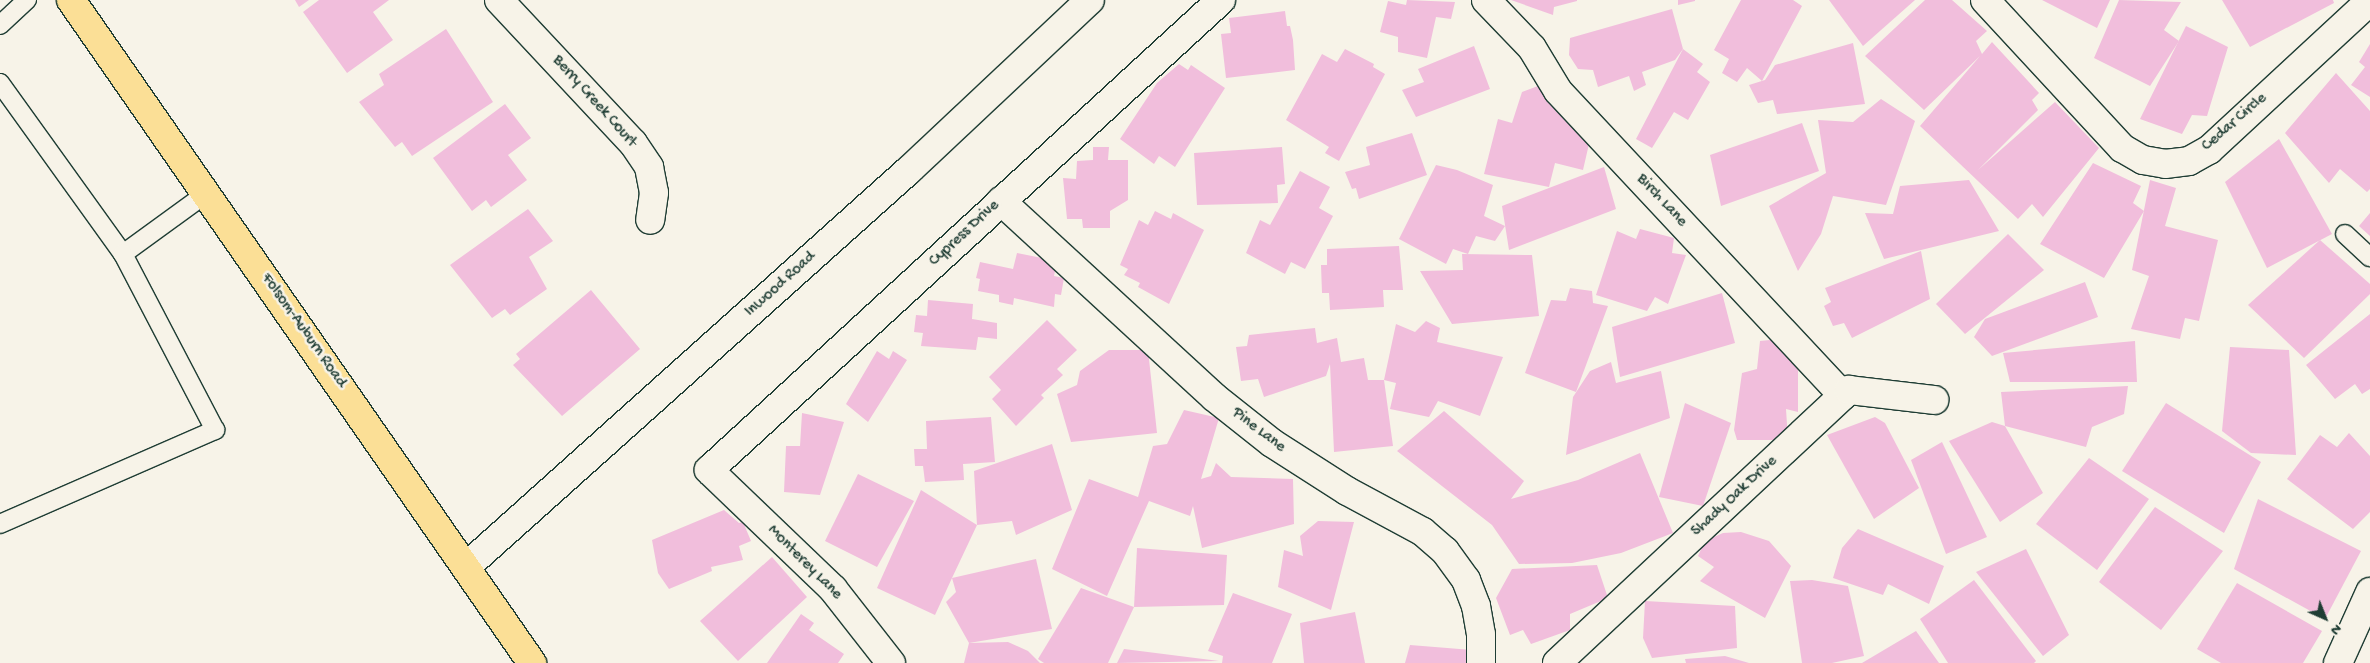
<!DOCTYPE html>
<style>
body{margin:0}
#map{position:relative;width:2370px;height:663px;overflow:hidden;background:#f7f3e8;font-family:"Gochi Hand",sans-serif}
div>[style]{position:absolute}
.building>*{inset:0;background:#f1bedc}
.roads{filter:drop-shadow(1px 0 #1f3d34) drop-shadow(-1px 0 #1f3d34) drop-shadow(0 1px #1f3d34) drop-shadow(0 -1px #1f3d34)}
.service>*{height:18px;margin:-9px;padding:0 9px;transform-origin:9px;border-radius:9px;background:#f7f3e8}
.minor>*{height:28px;margin:-14px;padding:0 14px;transform-origin:14px;border-radius:14px;background:#f7f3e8}
.primary>*{height:28px;margin:-14px;padding:0 14px;transform-origin:14px;border-radius:14px;background:#fbdf96}
span{translate:-50% -50%;white-space:nowrap;text-align:center;line-height:1.15;-webkit-text-stroke:5px #f7f3e8;paint-order:stroke}
.street-label{font-size:16px;color:#1f3d34}
.north{position:absolute;left:2300px;top:593px;width:50px;height:50px;-webkit-text-stroke:4px #f7f3e8;paint-order:stroke;rotate:136deg;font-size:14px;font-weight:700;line-height:20px;text-align:center;color:#1f3d34}
.north::after{content:'';display:block;margin:auto;width:18px;height:22px;background:#1f3d34;clip-path:polygon(50% 0,100% 100%,50% 72%,0 100%)}
</style>
<div id="map">
<div class="building">
<div style="clip-path:polygon(295px 0,309px 0,299px 7px)"></div>
<div style="clip-path:polygon(319px 0,389px 0,373px 12px,393px 40px,347px 73px,303px 12px)"></div>
<div style="clip-path:polygon(1407px 0,1455px 2px,1451px 19px,1436px 17px,1427px 58px,1398px 52px,1398px 37px,1380px 32px,1388px 1px,1406px 5px)"></div>
<div style="clip-path:polygon(1511px 0,1577px 0,1577px 1px,1554px 7px,1553px 15px)"></div>
<div style="clip-path:polygon(1678px 0,1695px 0,1695px 1px,1678px 5px)"></div>
<div style="clip-path:polygon(1741px 0,1793px 0,1802px 6px,1762px 81px,1747px 68px,1737px 82px,1722px 73px,1729px 59px,1714px 50px)"></div>
<div style="clip-path:polygon(1829px 0,1915px 0,1863px 46px)"></div>
<div style="clip-path:polygon(1925px 0,1952px 0,1987px 31px,1976px 41px,1982px 54px,1992px 42px,2039px 93px,2032px 100px,2038px 110px,1978px 170px,2055px 102px,2099px 148px,2043px 217px,2032px 204px,2018px 219px,1920px 126px,1980px 56px,1924px 110px,1865px 56px)"></div>
<div style="clip-path:polygon(2042px 0,2110px 0,2097px 28px)"></div>
<div style="clip-path:polygon(2119px 0,2181px 2px,2164px 30px,2179px 41px,2150px 86px,2094px 58px)"></div>
<div style="clip-path:polygon(2222px 0,2333px 0,2334px 3px,2250px 47px)"></div>
<div style="clip-path:polygon(1672px 9px,1683px 49px,1675px 60px,1642px 72px,1646px 85px,1634px 91px,1629px 76px,1598px 87px,1593px 70px,1578px 69px,1569px 55px,1570px 38px)"></div>
<div style="clip-path:polygon(1285px 11px,1287px 26px,1290px 26px,1293px 40px,1295px 70px,1226px 78px,1221px 34px,1231px 33px,1229px 18px)"></div>
<div style="clip-path:polygon(2186px 26px,2228px 47px,2207px 116px,2192px 115px,2182px 134px,2140px 119px)"></div>
<div style="clip-path:polygon(446px 29px,493px 102px,412px 156px,402px 142px,395px 147px,359px 102px,384px 85px,379px 74px)"></div>
<div style="clip-path:polygon(1853px 43px,1865px 104px,1777px 114px,1773px 100px,1758px 103px,1749px 85px,1765px 80px,1775px 65px)"></div>
<div style="clip-path:polygon(2370px 44px,2370px 97px,2351px 85px,2365px 67px,2359px 62px)"></div>
<div style="clip-path:polygon(1474px 46px,1490px 89px,1416px 117px,1402px 90px,1424px 82px,1418px 69px)"></div>
<div style="clip-path:polygon(1345px 49px,1374px 64px,1373px 67px,1385px 74px,1339px 161px,1325px 153px,1329px 147px,1286px 120px,1322px 54px,1337px 62px)"></div>
<div style="clip-path:polygon(1683px 49px,1703px 64px,1697px 72px,1710px 82px,1688px 120px,1674px 112px,1652px 148px,1636px 139px)"></div>
<div style="clip-path:polygon(1179px 64px,1188px 70px,1191px 65px,1225px 88px,1175px 167px,1159px 156px,1154px 164px,1120px 139px,1157px 83px)"></div>
<div style="clip-path:polygon(2336px 73px,2370px 111px,2370px 189px,2367px 192px,2340px 169px,2329px 183px,2285px 133px)"></div>
<div style="clip-path:polygon(1538px 86px,1555px 93px,1589px 144px,1583px 170px,1555px 163px,1549px 187px,1484px 174px,1498px 119px,1512px 123px,1522px 92px)"></div>
<div style="clip-path:polygon(1881px 99px,1915px 121px,1886px 205px,1833px 196px,1821px 234px,1798px 271px,1769px 206px,1826px 173px,1818px 120px,1853px 122px)"></div>
<div style="clip-path:polygon(505px 104px,531px 138px,508px 155px,527px 180px,491px 207px,486px 200px,472px 211px,433px 158px)"></div>
<div style="clip-path:polygon(1802px 123px,1819px 171px,1721px 206px,1710px 155px)"></div>
<div style="clip-path:polygon(1412px 133px,1427px 175px,1359px 199px,1356px 188px,1352px 189px,1345px 172px,1370px 165px,1366px 147px)"></div>
<div style="clip-path:polygon(2279px 139px,2332px 234px,2267px 268px,2225px 182px)"></div>
<div style="clip-path:polygon(1093px 147px,1109px 147px,1108px 160px,1128px 160px,1128px 200px,1110px 211px,1110px 228px,1083px 228px,1082px 219px,1067px 219px,1063px 178px,1076px 179px,1077px 161px,1093px 160px)"></div>
<div style="clip-path:polygon(1282px 147px,1285px 184px,1277px 185px,1278px 203px,1197px 205px,1194px 153px)"></div>
<div style="clip-path:polygon(2093px 163px,2141px 186px,2133px 203px,2144px 211px,2104px 278px,2040px 244px)"></div>
<div style="clip-path:polygon(1436px 165px,1457px 170px,1493px 185px,1484px 216px,1505px 226px,1495px 241px,1476px 236px,1468px 254px,1453px 249px,1446px 264px,1399px 239px)"></div>
<div style="clip-path:polygon(1604px 167px,1616px 209px,1509px 250px,1502px 206px)"></div>
<div style="clip-path:polygon(1300px 171px,1330px 187px,1319px 208px,1333px 216px,1305px 269px,1291px 262px,1285px 274px,1246px 253px,1260px 220px,1270px 225px)"></div>
<div style="clip-path:polygon(1969px 180px,1999px 231px,1884px 259px,1865px 213px,1893px 214px,1900px 186px)"></div>
<div style="clip-path:polygon(2150px 180px,2176px 188px,2165px 226px,2218px 240px,2199px 321px,2185px 318px,2180px 339px,2131px 329px,2149px 276px,2132px 270px)"></div>
<div style="clip-path:polygon(528px 209px,553px 241px,529px 257px,547px 289px,510px 315px,505px 309px,492px 318px,450px 265px)"></div>
<div style="clip-path:polygon(1155px 211px,1171px 219px,1173px 213px,1204px 230px,1169px 304px,1138px 287px,1140px 283px,1124px 275px,1128px 269px,1120px 265px,1139px 220px,1148px 225px)"></div>
<div style="clip-path:polygon(2370px 213px,2370px 236px,2359px 226px)"></div>
<div style="clip-path:polygon(1640px 229px,1674px 238px,1672px 253px,1686px 255px,1668px 304px,1655px 297px,1647px 311px,1596px 295px,1617px 231px,1636px 239px)"></div>
<div style="clip-path:polygon(2008px 234px,2044px 270px,1965px 334px,1936px 304px)"></div>
<div style="clip-path:polygon(2320px 240px,2370px 284px,2370px 294px,2304px 358px,2248px 305px)"></div>
<div style="clip-path:polygon(1399px 246px,1403px 290px,1383px 290px,1384px 307px,1330px 310px,1329px 293px,1322px 293px,1321px 265px,1327px 265px,1327px 249px)"></div>
<div style="clip-path:polygon(1921px 251px,1930px 299px,1852px 338px,1844px 323px,1833px 326px,1824px 306px,1831px 302px,1825px 288px)"></div>
<div style="clip-path:polygon(1017px 253px,1057px 261px,1054px 276px,1064px 278px,1061px 295px,1055px 294px,1054px 307px,1014px 298px,1013px 305px,999px 302px,999px 295px,978px 291px,980px 279px,976px 278px,980px 262px,1013px 269px)"></div>
<div style="clip-path:polygon(1462px 254px,1532px 255px,1539px 316px,1452px 324px,1420px 271px,1463px 270px)"></div>
<div style="clip-path:polygon(2085px 282px,2098px 317px,1992px 356px,1974px 337px,1985px 319px)"></div>
<div style="clip-path:polygon(1570px 288px,1592px 291px,1593px 303px,1608px 306px,1576px 392px,1525px 373px,1551px 300px,1566px 301px)"></div>
<div style="clip-path:polygon(591px 290px,640px 349px,562px 416px,513px 365px,520px 359px,516px 354px)"></div>
<div style="clip-path:polygon(1722px 293px,1735px 343px,1620px 377px,1612px 327px)"></div>
<div style="clip-path:polygon(928px 300px,973px 304px,972px 319px,997px 323px,997px 339px,978px 337px,976px 350px,921px 346px,923px 333px,914px 332px,916px 315px,927px 316px)"></div>
<div style="clip-path:polygon(2370px 314px,2370px 389px,2362px 394px,2355px 384px,2335px 399px,2306px 365px)"></div>
<div style="clip-path:polygon(1047px 320px,1077px 350px,1057px 369px,1063px 375px,1041px 395px,1044px 398px,1016px 426px,992px 399px,1001px 390px,989px 377px)"></div>
<div style="clip-path:polygon(1426px 321px,1440px 328px,1437px 342px,1503px 357px,1480px 416px,1438px 401px,1429px 417px,1390px 409px,1396px 383px,1384px 380px,1396px 324px,1415px 332px)"></div>
<div style="clip-path:polygon(1315px 328px,1317px 343px,1337px 338px,1341px 362px,1364px 358px,1368px 380px,1384px 380px,1393px 446px,1334px 452px,1330px 364px,1326px 376px,1264px 397px,1258px 379px,1241px 381px,1236px 347px,1247px 346px,1249px 335px)"></div>
<div style="clip-path:polygon(1780px 339px,1798px 352px,1798px 412px,1786px 409px,1788px 440px,1737px 440px,1734px 430px,1742px 373px,1757px 369px,1760px 341px)"></div>
<div style="clip-path:polygon(2135px 341px,2137px 382px,2010px 382px,2003px 353px)"></div>
<div style="clip-path:polygon(2230px 347px,2289px 350px,2296px 455px,2251px 453px,2222px 431px)"></div>
<div style="clip-path:polygon(1109px 350px,1148px 350px,1157px 433px,1071px 442px,1057px 394px,1077px 385px,1080px 371px)"></div>
<div style="clip-path:polygon(877px 351px,889px 359px,893px 351px,907px 360px,868px 422px,846px 404px)"></div>
<div style="clip-path:polygon(1611px 362px,1616px 383px,1661px 371px,1670px 418px,1566px 455px,1573px 397px,1590px 371px)"></div>
<div style="clip-path:polygon(2128px 386px,2124px 414px,2092px 427px,2086px 447px,2005px 426px,2001px 392px)"></div>
<div style="clip-path:polygon(1685px 403px,1731px 423px,1703px 506px,1659px 497px)"></div>
<div style="clip-path:polygon(2166px 403px,2261px 462px,2224px 533px,2122px 471px)"></div>
<div style="clip-path:polygon(1184px 410px,1219px 418px,1201px 479px,1211px 476px,1216px 463px,1231px 477px,1293px 479px,1294px 524px,1202px 548px,1193px 506px,1190px 516px,1149px 501px,1107px 596px,1052px 569px,1089px 479px,1138px 497px,1153px 446px,1167px 444px)"></div>
<div style="clip-path:polygon(1444px 411px,1524px 481px,1511px 499px,1578px 480px,1640px 453px,1673px 533px,1621px 553px,1572px 563px,1519px 564px,1492px 525px,1397px 451px)"></div>
<div style="clip-path:polygon(802px 413px,844px 422px,820px 495px,784px 492px,786px 446px,800px 446px)"></div>
<div style="clip-path:polygon(991px 417px,995px 462px,963px 464px,964px 480px,925px 482px,923px 466px,915px 466px,914px 449px,927px 449px,926px 421px)"></div>
<div style="clip-path:polygon(1875px 417px,1885px 423px,1919px 488px,1874px 519px,1827px 435px)"></div>
<div style="clip-path:polygon(1992px 422px,2005px 426px,2043px 493px,2000px 522px,1949px 441px)"></div>
<div style="clip-path:polygon(2349px 433px,2370px 456px,2370px 512px,2353px 529px,2287px 479px,2320px 435px,2337px 447px)"></div>
<div style="clip-path:polygon(1942px 442px,1987px 537px,1946px 554px,1911px 460px)"></div>
<div style="clip-path:polygon(1052px 444px,1072px 510px,1016px 535px,1012px 521px,977px 525px,974px 471px)"></div>
<div style="clip-path:polygon(2089px 458px,2149px 499px,2097px 570px,2036px 524px)"></div>
<div style="clip-path:polygon(858px 474px,914px 501px,877px 567px,825px 541px)"></div>
<div style="clip-path:polygon(921px 490px,977px 525px,952px 578px,1036px 559px,1052px 629px,969px 643px,946px 602px,956px 592px,952px 578px,935px 615px,877px 588px)"></div>
<div style="clip-path:polygon(2258px 499px,2361px 551px,2325px 619px,2234px 569px)"></div>
<div style="clip-path:polygon(2155px 507px,2223px 551px,2161px 630px,2099px 582px)"></div>
<div style="clip-path:polygon(724px 510px,739px 523px,743px 522px,751px 541px,739px 546px,743px 560px,711px 567px,712px 571px,669px 589px,658px 573px,652px 540px)"></div>
<div style="clip-path:polygon(1318px 521px,1354px 522px,1331px 610px,1278px 587px,1284px 550px,1303px 556px,1300px 536px)"></div>
<div style="clip-path:polygon(1858px 529px,1944px 566px,1929px 604px,1888px 584px,1883px 595px,1833px 578px,1842px 548px)"></div>
<div style="clip-path:polygon(1741px 532px,1769px 541px,1791px 566px,1765px 618px,1700px 581px,1714px 567px,1698px 556px,1705px 541px,1723px 533px)"></div>
<div style="clip-path:polygon(1137px 548px,1227px 555px,1224px 605px,1134px 607px)"></div>
<div style="clip-path:polygon(2026px 549px,2069px 635px,2043px 656px,1976px 572px)"></div>
<div style="clip-path:polygon(772px 557px,807px 597px,738px 661px,700px 621px)"></div>
<div style="clip-path:polygon(1597px 565px,1608px 598px,1570px 614px,1570px 630px,1531px 644px,1523px 630px,1510px 635px,1496px 598px,1512px 569px)"></div>
<div style="clip-path:polygon(1812px 580px,1848px 586px,1864px 656px,1832px 663px,1802px 663px,1790px 581px)"></div>
<div style="clip-path:polygon(1974px 580px,2036px 661px,2034px 663px,1948px 663px,1920px 619px)"></div>
<div style="clip-path:polygon(2237px 583px,2322px 631px,2303px 663px,2221px 663px,2197px 649px)"></div>
<div style="clip-path:polygon(1081px 588px,1134px 607px,1108px 663px,1044px 663px,1038px 659px)"></div>
<div style="clip-path:polygon(1233px 593px,1292px 614px,1272px 663px,1222px 663px,1223px 656px,1208px 651px)"></div>
<div style="clip-path:polygon(1645px 601px,1735px 606px,1737px 648px,1652px 658px,1643px 638px)"></div>
<div style="clip-path:polygon(1355px 612px,1365px 663px,1304px 663px,1300px 623px)"></div>
<div style="clip-path:polygon(801px 614px,814px 623px,809px 630px,844px 654px,838px 663px,767px 663px)"></div>
<div style="clip-path:polygon(1916px 631px,1939px 663px,1862px 663px)"></div>
<div style="clip-path:polygon(1008px 642px,1028px 651px,1040px 663px,964px 663px,969px 643px)"></div>
<div style="clip-path:polygon(1410px 645px,1472px 650px,1469px 663px,1405px 663px)"></div>
<div style="clip-path:polygon(1124px 649px,1219px 661px,1117px 663px)"></div>
<div style="clip-path:polygon(1725px 656px,1749px 663px,1686px 663px,1685px 659px)"></div>
</div>
<div class="roads">
<div class="service">
<div style="left:0;top:25px;width:37px;rotate:-43deg"></div>
<div style="left:0;top:83px;width:211px;rotate:54.3deg"></div>
<div style="left:123px;top:254px;width:104px;rotate:-36deg"></div>
<div style="left:2345px;top:234px;width:34px;rotate:43deg"></div>
<div style="left:0;top:524px;width:235px;rotate:-23.6deg"></div>
<div style="left:215px;top:430px;width:199px;rotate:-117.6deg"></div>
</div>
<div class="minor">
<div style="left:499px;top:0;width:196px;rotate:46.9deg"></div>
<div style="left:633px;top:143px;width:29px;rotate:56deg"></div>
<div style="left:649px;top:167px;width:26px;rotate:79deg"></div>
<div style="left:654px;top:193px;width:27px;rotate:98deg"></div>
<div style="left:1486px;top:0;width:66px;rotate:46.2deg"></div>
<div style="left:1532px;top:48px;width:50px;rotate:58.8deg"></div>
<div style="left:1558px;top:91px;width:417px;rotate:46.9deg"></div>
<div style="left:1985px;top:0;width:202px;rotate:47.2deg"></div>
<div style="left:2122px;top:148px;width:24px;rotate:30deg"></div>
<div style="left:2143px;top:160px;width:22px;rotate:10deg"></div>
<div style="left:2165px;top:164px;width:24px;rotate:-7deg"></div>
<div style="left:2189px;top:161px;width:23px;rotate:-29deg"></div>
<div style="left:2209px;top:150px;width:219px;rotate:-42.8deg"></div>
<div style="left:1001px;top:201px;width:289px;rotate:42.6deg"></div>
<div style="left:1214px;top:397px;width:74px;rotate:38.4deg"></div>
<div style="left:1272px;top:443px;width:89px;rotate:32.6deg"></div>
<div style="left:1347px;top:491px;width:86px;rotate:28.3deg"></div>
<div style="left:1423px;top:532px;width:29px;rotate:41deg"></div>
<div style="left:1445px;top:551px;width:36px;rotate:54deg"></div>
<div style="left:1466px;top:580px;width:28px;rotate:69deg"></div>
<div style="left:1476px;top:606px;width:29px;rotate:80deg"></div>
<div style="left:1481px;top:635px;width:28px;rotate:90deg"></div>
<div style="left:467px;top:566px;width:593px;rotate:-41.86deg"></div>
<div style="left:909px;top:170px;width:248px;rotate:-43.2deg"></div>
<div style="left:891px;top:663px;width:94px;rotate:-128.1deg"></div>
<div style="left:833px;top:589px;width:172px;rotate:-136.2deg"></div>
<div style="left:709px;top:470px;width:695px;rotate:-42.55deg"></div>
<div style="left:1557px;top:663px;width:400px;rotate:-43.1deg"></div>
<div style="left:1849px;top:390px;width:86px;rotate:6.7deg"></div>
<div style="left:2338px;top:663px;width:78px;rotate:-65.7deg"></div>
</div>
<div class="primary">
<div style="left:71px;top:0;width:808px;rotate:55.19deg"></div>
</div>
</div>
<div class="street-label">
<span style="left:594px;top:102px;rotate:48deg">Berry Creek Court</span>
<span style="left:2235px;top:123px;rotate:-41deg">Cedar Circle</span>
<span style="left:1661px;top:201px;rotate:47deg">Birch Lane</span>
<span style="left:965px;top:234px;rotate:-43deg">Cypress Drive</span>
<span style="left:781px;top:285px;rotate:-42deg">Inwood Road</span>
<span style="left:303px;top:331px;rotate:55deg">Folsom-Auburn Road</span>
<span style="left:1258px;top:431px;rotate:37deg">Pine Lane</span>
<span style="left:1735px;top:497px;rotate:-43deg">Shady Oak Drive</span>
<span style="left:804px;top:563px;rotate:45deg">Monterey Lane</span>
</div>
<div class="north">N</div>
</div>
